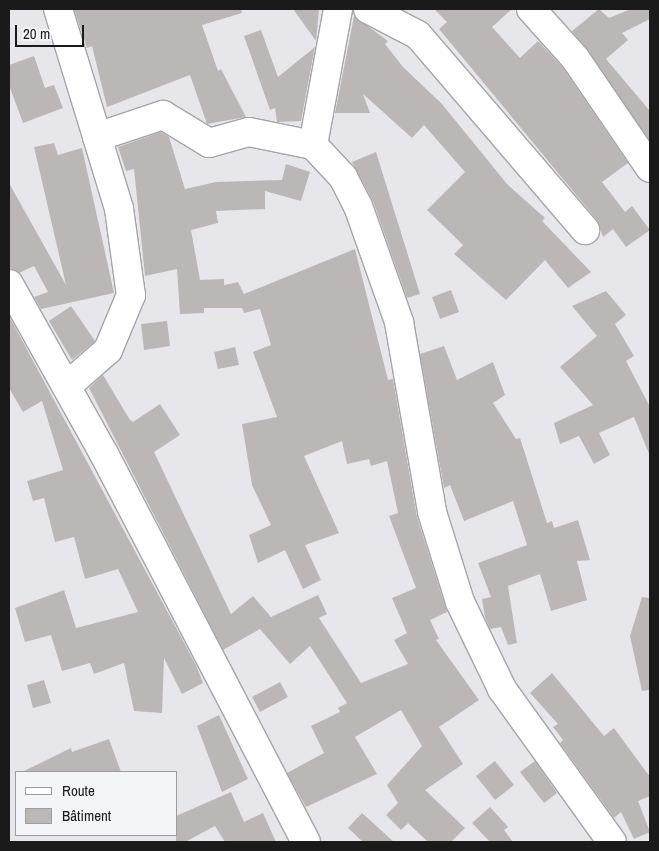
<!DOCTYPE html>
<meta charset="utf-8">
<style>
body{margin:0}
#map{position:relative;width:659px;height:851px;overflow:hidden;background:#e7e7eb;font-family:"Archivo Narrow",sans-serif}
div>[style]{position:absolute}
.building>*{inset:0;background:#bcb7b7}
.roads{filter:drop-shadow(1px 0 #a4a5a9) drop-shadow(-1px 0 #a4a5a9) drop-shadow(0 1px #a4a5a9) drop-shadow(0 -1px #a4a5a9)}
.minor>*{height:28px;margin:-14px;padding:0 14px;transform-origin:14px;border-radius:14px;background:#fff}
span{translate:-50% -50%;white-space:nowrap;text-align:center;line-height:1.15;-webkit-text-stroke:4px #f4f5f9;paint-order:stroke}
.frame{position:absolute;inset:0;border:10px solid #1a1a1b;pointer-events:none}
.legend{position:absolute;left:15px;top:771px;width:162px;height:65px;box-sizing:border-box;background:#f4f5f9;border:1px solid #9d9da0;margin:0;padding:6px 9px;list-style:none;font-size:15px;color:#1a1a1b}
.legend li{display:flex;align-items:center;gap:10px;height:25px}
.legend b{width:25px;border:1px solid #9d9da0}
.scale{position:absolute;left:15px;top:25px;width:69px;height:22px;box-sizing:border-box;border:2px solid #1a1a1b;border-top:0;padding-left:6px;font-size:15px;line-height:18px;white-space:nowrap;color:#1a1a1b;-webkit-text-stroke:4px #f4f5f9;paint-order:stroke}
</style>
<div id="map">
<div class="building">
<div style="clip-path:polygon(74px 9px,241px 9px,242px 13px,202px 25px,218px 71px,221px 69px,246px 117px,207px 124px,190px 75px,107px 107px,92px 46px,87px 48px)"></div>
<div style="clip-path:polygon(293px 9px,319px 9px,316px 41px)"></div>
<div style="clip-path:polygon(434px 9px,512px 9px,492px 27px,520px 58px,538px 41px,563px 68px,628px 163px,602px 182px,625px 212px,632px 206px,650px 230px,626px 247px,613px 229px,603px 237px,597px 220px,439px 29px,447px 22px)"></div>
<div style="clip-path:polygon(599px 9px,609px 18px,631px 9px,650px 9px,650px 19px,622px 33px,628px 40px,606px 59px,650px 111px,650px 141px,572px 31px)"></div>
<div style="clip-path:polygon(354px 16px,388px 41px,385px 44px,403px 67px,442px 104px,507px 184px,545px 218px,542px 221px,591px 272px,568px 288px,545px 260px,506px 300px,454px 254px,463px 245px,427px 210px,465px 172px,424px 125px,412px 138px,363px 94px,370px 113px,335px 113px)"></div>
<div style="clip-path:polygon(261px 30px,278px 77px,315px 47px,301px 121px,277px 122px,275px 108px,270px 110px,244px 36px)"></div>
<div style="clip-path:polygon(34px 56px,45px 88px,54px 85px,63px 108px,23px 123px,9px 85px,9px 65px)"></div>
<div style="clip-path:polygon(161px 132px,169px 137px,185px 189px,216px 182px,282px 180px,286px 164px,310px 172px,301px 201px,265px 191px,265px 209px,216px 211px,218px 223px,191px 230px,200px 280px,224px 279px,224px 285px,238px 282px,244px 294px,355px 249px,388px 380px,393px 379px,417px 517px,447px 612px,430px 620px,439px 639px,436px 640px,479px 700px,439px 727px,463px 764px,425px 790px,465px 828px,451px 842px,428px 842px,408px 823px,401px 830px,386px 815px,398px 803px,387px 785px,422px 746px,401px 710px,355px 737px,377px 774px,306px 807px,287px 773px,324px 753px,311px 726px,340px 712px,338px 708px,347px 703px,310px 646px,290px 664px,260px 629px,223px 650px,89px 388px,103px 375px,130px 420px,133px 422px,160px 404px,180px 435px,154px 452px,231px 614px,253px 596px,271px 617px,318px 595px,327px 614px,319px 618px,361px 683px,408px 664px,394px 640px,407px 633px,392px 598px,416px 588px,389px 516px,398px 513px,387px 461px,371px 466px,369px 459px,347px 464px,342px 441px,304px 456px,339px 533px,305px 545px,321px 580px,303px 589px,285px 550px,258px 563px,249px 535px,271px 525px,252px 485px,242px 424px,277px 417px,253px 352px,271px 345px,260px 309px,244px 313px,242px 308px,204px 308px,204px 313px,180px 314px,177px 269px,145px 276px,134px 169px,126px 171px,118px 147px)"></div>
<div style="clip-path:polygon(54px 143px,58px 155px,82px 148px,114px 293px,41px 309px,34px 297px,48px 292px,34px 266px,19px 273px,9px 268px,9px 183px,66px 285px,34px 147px)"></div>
<div style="clip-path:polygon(376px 152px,420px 294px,407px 298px,373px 201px,352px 162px)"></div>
<div style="clip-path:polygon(451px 290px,459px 312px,440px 319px,432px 297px)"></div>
<div style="clip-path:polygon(606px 291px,626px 315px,615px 324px,634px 356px,626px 361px,650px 407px,650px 456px,634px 417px,599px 433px,610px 455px,594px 464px,579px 436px,560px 444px,554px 423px,593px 405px,560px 367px,597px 336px,572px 306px)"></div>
<div style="clip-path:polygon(71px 306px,95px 341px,72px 360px,49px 321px)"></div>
<div style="clip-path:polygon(9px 316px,196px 665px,203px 683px,182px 694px,164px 658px,162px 713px,134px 711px,124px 663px,94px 674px,90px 663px,62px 671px,51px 635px,25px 642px,15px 608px,64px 590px,76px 628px,138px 612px,118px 569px,85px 579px,74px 537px,55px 542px,44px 498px,33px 501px,27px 481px,63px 470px,42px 401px,23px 412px,9px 388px)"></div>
<div style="clip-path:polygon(167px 321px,170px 346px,144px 350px,141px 324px)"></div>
<div style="clip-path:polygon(444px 346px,457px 380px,493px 362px,505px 395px,493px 403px,516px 439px,520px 438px,547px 523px,552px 521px,554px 528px,578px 520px,590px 560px,577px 561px,587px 600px,551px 611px,540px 574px,508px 586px,517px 643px,508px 645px,501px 627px,490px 629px,485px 617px,482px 599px,491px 597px,478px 563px,527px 545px,513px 501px,464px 521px,450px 485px,444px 488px,420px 354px)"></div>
<div style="clip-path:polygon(235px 347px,239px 365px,218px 369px,214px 352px)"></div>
<div style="clip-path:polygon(642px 597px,650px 598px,650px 690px,642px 691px,630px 636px)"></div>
<div style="clip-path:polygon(552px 673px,604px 736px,614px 728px,650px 777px,650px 796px,638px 801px,650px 832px,634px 839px,621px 812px,614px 818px,560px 743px,563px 740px,553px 727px,558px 724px,530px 693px)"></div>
<div style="clip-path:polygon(44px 680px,51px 703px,33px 708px,27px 685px)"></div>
<div style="clip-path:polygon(280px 682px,288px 697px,260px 712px,252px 697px)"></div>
<div style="clip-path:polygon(219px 715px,248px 779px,222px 792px,197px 726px)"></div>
<div style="clip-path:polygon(109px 739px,121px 772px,22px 772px,71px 748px,72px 752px)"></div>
<div style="clip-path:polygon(495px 761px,514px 785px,495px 800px,476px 776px)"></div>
<div style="clip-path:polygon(535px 761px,557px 793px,544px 803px,520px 772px)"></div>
<div style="clip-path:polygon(231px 792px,244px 822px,263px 813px,276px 842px,225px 842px,215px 826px,185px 842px,176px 842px,176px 816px)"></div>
<div style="clip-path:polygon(490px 807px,508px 827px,504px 830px,513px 842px,490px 842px,472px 823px)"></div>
<div style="clip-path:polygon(362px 813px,394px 842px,363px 842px,348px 828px)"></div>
</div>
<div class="roads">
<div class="minor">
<div style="left:58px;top:9px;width:209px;rotate:73deg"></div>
<div style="left:119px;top:209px;width:87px;rotate:82.1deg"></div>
<div style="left:131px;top:295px;width:60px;rotate:112.7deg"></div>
<div style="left:108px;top:350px;width:55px;rotate:138.7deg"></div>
<div style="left:338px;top:9px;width:138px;rotate:100.4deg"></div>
<div style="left:313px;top:145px;width:44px;rotate:46.8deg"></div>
<div style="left:343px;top:177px;width:33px;rotate:63deg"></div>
<div style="left:358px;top:206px;width:123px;rotate:70.5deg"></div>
<div style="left:399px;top:322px;width:193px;rotate:80.1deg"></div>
<div style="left:432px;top:512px;width:94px;rotate:72.7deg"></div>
<div style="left:460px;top:602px;width:97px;rotate:64.2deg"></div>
<div style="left:502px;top:689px;width:188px;rotate:54.3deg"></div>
<div style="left:368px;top:9px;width:56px;rotate:27.5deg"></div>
<div style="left:418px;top:35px;width:257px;rotate:49.4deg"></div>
<div style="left:531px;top:9px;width:66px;rotate:48.1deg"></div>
<div style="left:575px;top:58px;width:133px;rotate:55.7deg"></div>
<div style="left:97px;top:137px;width:70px;rotate:-18.4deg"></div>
<div style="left:163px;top:115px;width:54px;rotate:31.3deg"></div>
<div style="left:209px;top:143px;width:41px;rotate:-15.4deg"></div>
<div style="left:249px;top:132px;width:65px;rotate:11.5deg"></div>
<div style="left:9px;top:284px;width:195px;rotate:60.8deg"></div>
<div style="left:104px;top:454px;width:437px;rotate:62.5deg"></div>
</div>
</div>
<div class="frame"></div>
<ul class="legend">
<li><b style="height:6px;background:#fff"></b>Route</li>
<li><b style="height:14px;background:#bcb7b7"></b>Bâtiment</li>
</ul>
<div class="scale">20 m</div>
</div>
